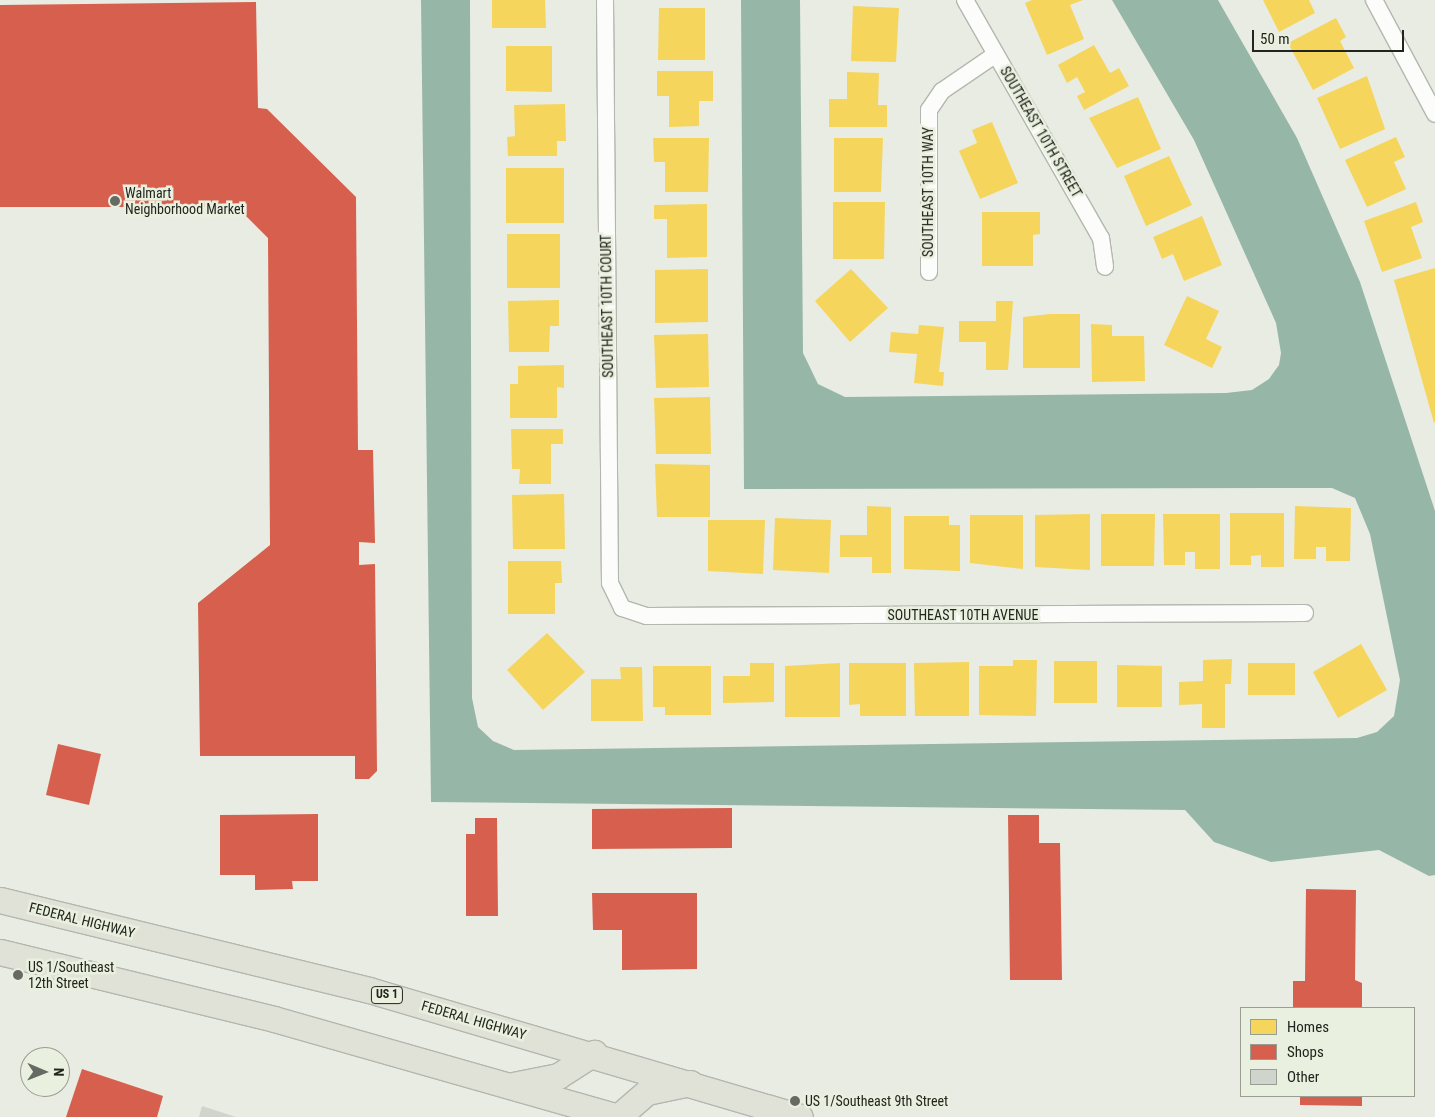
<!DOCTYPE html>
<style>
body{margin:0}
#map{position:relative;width:1435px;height:1117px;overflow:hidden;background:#e8ece3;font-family:"Roboto Condensed",sans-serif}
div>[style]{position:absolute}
.water>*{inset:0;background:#96b7a7}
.homes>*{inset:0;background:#f6d55c}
.shops>*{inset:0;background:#d6604d}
.building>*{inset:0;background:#cfd4cd}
.roads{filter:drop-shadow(1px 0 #b3b7af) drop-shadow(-1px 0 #b3b7af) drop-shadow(0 1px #b3b7af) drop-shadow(0 -1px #b3b7af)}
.minor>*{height:16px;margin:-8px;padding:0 8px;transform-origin:8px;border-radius:8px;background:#fcfcfb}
.primary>*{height:25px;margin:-12.5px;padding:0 12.5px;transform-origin:12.5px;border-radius:12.5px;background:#e1e2d7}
.dots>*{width:14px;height:14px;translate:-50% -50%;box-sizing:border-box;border:2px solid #e9f0df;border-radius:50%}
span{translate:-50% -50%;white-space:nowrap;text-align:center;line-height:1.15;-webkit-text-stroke:5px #e9f0df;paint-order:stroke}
.shield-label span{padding:1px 4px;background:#e9f0df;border:1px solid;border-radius:4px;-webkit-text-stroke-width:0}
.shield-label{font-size:12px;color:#22241e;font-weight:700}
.street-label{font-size:14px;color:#22241e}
.poi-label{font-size:14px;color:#22241e}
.left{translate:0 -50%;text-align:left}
.legend{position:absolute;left:1240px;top:1007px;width:175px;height:90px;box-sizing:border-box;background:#e9f0df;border:1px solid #999e92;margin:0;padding:6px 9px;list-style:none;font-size:15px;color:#22241e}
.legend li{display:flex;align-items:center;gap:10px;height:25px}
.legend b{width:25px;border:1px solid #999e92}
.north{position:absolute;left:20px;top:1047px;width:50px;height:50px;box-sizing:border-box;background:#e9f0df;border:1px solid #999e92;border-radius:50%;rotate:91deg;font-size:14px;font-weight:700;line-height:20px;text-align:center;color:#22241e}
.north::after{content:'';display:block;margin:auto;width:18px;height:22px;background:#676a63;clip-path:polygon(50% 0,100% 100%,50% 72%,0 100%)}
.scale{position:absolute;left:1252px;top:30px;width:152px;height:22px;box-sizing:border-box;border:2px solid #22241e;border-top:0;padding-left:6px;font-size:15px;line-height:18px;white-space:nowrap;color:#22241e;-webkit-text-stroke:4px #e9f0df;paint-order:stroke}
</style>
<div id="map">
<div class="water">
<div style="clip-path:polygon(421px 0,470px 0,472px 698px,478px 727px,493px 741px,514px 750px,1357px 738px,1377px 732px,1394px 716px,1400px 680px,1370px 534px,1355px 498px,1332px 488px,744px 489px,741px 0,800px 0,803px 353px,818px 384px,845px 397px,1226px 393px,1252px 390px,1269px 379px,1279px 365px,1281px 353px,1276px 323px,1194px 140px,1112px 0,1218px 0,1297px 138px,1360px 282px,1435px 511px,1435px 875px,1429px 876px,1379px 850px,1271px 862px,1214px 842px,1185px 810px,431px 802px)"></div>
</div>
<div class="homes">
<div style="clip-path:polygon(492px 0,545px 0,546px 28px,492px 28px)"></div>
<div style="clip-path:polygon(1032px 0,1083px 0,1070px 5px,1084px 39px,1047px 55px,1025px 3px)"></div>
<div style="clip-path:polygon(1263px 0,1309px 0,1315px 13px,1279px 32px)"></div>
<div style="clip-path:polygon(853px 6px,899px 8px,896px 62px,851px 61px)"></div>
<div style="clip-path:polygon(659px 8px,705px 8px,705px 60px,658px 60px)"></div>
<div style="clip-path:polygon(1336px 18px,1346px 37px,1340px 41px,1354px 68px,1313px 90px,1288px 43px)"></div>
<div style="clip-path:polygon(1094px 45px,1110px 73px,1119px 68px,1129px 86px,1084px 110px,1077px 96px,1085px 92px,1077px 77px,1067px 83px,1058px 65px)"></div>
<div style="clip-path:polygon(506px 46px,552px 46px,552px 92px,506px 91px)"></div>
<div style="clip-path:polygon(657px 71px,713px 71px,713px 101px,699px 101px,699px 126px,669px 127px,669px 96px,657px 96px)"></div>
<div style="clip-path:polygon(847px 72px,879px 73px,878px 105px,887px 105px,887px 127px,829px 127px,829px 99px,847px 99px)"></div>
<div style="clip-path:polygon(1367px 76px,1385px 129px,1340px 149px,1317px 98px)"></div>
<div style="clip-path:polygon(1138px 97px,1161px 149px,1117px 168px,1089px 118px)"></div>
<div style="clip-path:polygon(565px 104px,566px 141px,557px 141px,557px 156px,508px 156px,507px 137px,515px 136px,514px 105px)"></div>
<div style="clip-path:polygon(992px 122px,1018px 183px,980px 199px,959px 151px,977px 143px,972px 130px)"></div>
<div style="clip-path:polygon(1396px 137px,1405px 157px,1394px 162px,1406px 189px,1367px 207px,1345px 160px)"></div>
<div style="clip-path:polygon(653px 138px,709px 138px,708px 192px,665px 192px,665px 162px,654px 162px)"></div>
<div style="clip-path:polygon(834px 138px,883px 138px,881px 192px,834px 192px)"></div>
<div style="clip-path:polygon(1169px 156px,1192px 205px,1146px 226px,1124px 176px)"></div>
<div style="clip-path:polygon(506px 168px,564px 168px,564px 223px,506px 223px)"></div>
<div style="clip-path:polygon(833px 202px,885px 202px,884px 259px,833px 259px)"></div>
<div style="clip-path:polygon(1416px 202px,1423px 222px,1411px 227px,1422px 258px,1382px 272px,1364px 221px)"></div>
<div style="clip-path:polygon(707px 204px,707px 257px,667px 258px,667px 219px,654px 219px,654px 205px)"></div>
<div style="clip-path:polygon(982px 212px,1040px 212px,1040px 234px,1033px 235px,1033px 266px,982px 266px)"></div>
<div style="clip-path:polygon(1202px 216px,1222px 265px,1184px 281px,1173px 254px,1162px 259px,1153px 237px)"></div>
<div style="clip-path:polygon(507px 234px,560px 234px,560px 288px,507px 288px)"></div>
<div style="clip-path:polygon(1435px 268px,1435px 422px,1434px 423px,1394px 280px)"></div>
<div style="clip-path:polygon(708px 269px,708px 322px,655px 323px,655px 270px)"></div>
<div style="clip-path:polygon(851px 269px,888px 308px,850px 342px,815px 301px)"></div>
<div style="clip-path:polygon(1187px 296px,1219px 311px,1206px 339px,1222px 347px,1212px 368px,1164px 345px)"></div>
<div style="clip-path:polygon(559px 300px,559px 326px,550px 326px,549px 352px,509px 352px,508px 301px)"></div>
<div style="clip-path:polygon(996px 301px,1013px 301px,1008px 370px,986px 370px,986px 342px,959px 342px,959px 321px,996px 321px)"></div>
<div style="clip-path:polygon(1050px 314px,1080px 314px,1080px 368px,1023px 368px,1023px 317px)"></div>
<div style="clip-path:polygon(1091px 324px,1112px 325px,1112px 336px,1144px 336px,1145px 381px,1092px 382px)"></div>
<div style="clip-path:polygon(919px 325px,944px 327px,939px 372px,944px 372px,943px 386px,914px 383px,917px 354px,889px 352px,891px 332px,918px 334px)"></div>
<div style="clip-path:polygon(708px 334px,709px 387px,656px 388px,654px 335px)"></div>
<div style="clip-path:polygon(564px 365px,564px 388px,557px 387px,557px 418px,510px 418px,510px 384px,518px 384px,518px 366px)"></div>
<div style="clip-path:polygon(710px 397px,711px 454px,656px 454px,654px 398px)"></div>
<div style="clip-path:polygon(511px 429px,563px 429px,563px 444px,551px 444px,551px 484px,519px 484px,520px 469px,512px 469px)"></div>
<div style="clip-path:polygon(655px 464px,710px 465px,710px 517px,657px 517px)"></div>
<div style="clip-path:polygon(564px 494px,565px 549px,513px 549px,512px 495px)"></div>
<div style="clip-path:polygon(867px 506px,891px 507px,891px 573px,872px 573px,872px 557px,840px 557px,840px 535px,867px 535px)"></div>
<div style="clip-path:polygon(1295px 506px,1351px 508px,1350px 561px,1326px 561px,1326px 547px,1316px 547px,1316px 559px,1294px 559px)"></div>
<div style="clip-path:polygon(1230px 513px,1284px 513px,1284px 567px,1261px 567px,1261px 555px,1251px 556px,1251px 565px,1230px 565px)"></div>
<div style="clip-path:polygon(1090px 514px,1090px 570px,1035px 567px,1035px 515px)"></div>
<div style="clip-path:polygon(1101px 514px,1155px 514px,1154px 566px,1101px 566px)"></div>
<div style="clip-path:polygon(1163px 514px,1220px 514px,1220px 569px,1195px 569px,1195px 552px,1185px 552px,1185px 565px,1164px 565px)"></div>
<div style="clip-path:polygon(970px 515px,1023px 515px,1023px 569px,970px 563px)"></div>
<div style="clip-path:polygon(904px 516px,949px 516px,949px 525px,960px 525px,960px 571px,904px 569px)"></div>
<div style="clip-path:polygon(775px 518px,831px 520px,829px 573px,773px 570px)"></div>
<div style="clip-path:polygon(708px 520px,765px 520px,763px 574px,708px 571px)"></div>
<div style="clip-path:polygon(508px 561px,561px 561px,562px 583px,555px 583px,555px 614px,508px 614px)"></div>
<div style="clip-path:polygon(547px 633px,585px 672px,543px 710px,507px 670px)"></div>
<div style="clip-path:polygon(1361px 644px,1387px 690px,1338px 718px,1313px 672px)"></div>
<div style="clip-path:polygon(1232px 659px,1231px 684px,1225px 684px,1225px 728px,1202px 728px,1202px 704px,1179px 705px,1179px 682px,1203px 681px,1203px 660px)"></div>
<div style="clip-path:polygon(1013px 660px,1037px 660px,1036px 716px,979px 715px,979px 666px,1013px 666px)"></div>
<div style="clip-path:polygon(1054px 661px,1097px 661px,1097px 703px,1054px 703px)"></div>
<div style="clip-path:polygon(969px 662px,969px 716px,915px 716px,914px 663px)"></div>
<div style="clip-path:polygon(750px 663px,774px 663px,774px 702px,723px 703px,723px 676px,750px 676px)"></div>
<div style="clip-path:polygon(840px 663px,840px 717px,785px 717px,785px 666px)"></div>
<div style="clip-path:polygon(849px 663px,906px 663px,906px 716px,860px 716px,860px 704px,849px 705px)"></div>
<div style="clip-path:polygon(1248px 663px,1295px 663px,1295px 695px,1248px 695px)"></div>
<div style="clip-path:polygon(1117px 665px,1162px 666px,1162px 707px,1117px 707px)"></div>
<div style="clip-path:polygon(653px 666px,711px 666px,711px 715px,665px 715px,665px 707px,653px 707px)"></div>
<div style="clip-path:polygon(620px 667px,642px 667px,643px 721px,591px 721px,591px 679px,621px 679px)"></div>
</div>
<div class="shops">
<div style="clip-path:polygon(256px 2px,258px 108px,267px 109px,356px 197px,358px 450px,373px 450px,375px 543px,359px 542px,359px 565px,375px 564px,377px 771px,369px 779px,355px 779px,355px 756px,200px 756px,198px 603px,270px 545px,268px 238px,237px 207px,0 207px,0 5px)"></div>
<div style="clip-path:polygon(58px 744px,101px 754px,89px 805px,46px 795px)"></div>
<div style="clip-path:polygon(732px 808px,732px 848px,592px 849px,592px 809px)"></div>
<div style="clip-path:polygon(318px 814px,318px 881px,292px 881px,293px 889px,255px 890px,255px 875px,220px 875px,220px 815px)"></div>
<div style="clip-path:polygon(1008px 815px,1039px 815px,1039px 843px,1060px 843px,1062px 980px,1010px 980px)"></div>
<div style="clip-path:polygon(475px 818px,497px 818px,498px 916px,466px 916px,466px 834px,475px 834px)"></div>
<div style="clip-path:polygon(1306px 889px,1356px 890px,1355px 980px,1362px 983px,1362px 1008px,1293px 1008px,1293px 981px,1305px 981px)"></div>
<div style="clip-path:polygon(592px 893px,697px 893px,697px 969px,622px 970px,622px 930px,593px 930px)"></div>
<div style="clip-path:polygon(82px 1069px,163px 1096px,157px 1117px,66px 1117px)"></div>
<div style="clip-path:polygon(1300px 1096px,1362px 1096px,1362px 1106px,1300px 1105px)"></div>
</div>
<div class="building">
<div style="clip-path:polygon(202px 1106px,236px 1117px,199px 1117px)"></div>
</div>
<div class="roads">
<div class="minor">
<div style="left:605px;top:0;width:583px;rotate:89.51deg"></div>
<div style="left:610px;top:583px;width:28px;rotate:64deg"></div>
<div style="left:622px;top:608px;width:26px;rotate:18deg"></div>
<div style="left:647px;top:616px;width:658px;rotate:-0.26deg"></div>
<div style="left:965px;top:0;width:274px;rotate:60.3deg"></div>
<div style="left:1101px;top:238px;width:29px;rotate:82deg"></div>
<div style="left:1374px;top:0;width:129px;rotate:61.8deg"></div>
<div style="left:929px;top:272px;width:162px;rotate:-90deg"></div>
<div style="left:929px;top:110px;width:23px;rotate:-56deg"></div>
<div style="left:942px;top:91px;width:65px;rotate:-34.4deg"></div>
</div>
<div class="primary">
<div style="left:0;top:900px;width:380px;rotate:13.7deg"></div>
<div style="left:369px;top:990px;width:449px;rotate:16.4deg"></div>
<div style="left:0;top:952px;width:282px;rotate:13.7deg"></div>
<div style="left:274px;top:1019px;width:357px;rotate:15.9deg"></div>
<div style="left:513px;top:1085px;width:46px;rotate:-11.3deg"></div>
<div style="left:558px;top:1076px;width:43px;rotate:-32.6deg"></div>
<div style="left:618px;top:1117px;width:38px;rotate:-41deg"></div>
<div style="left:647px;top:1092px;width:44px;rotate:-11.8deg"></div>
</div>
</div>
<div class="dots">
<div style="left:115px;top:201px;background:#676a63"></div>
<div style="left:18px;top:975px;background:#676a63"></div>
<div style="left:795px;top:1101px;background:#676a63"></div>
</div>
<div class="shield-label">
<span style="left:387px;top:995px">US 1</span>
</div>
<div class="street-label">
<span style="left:1041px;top:132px;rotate:60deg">SOUTHEAST 10TH STREET</span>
<span style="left:928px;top:192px;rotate:-90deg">SOUTHEAST 10TH WAY</span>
<span style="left:607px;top:306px;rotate:-91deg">SOUTHEAST 10TH COURT</span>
<span style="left:963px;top:615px">SOUTHEAST 10TH AVENUE</span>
<span style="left:82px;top:920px;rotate:14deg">FEDERAL HIGHWAY</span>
<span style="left:474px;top:1020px;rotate:16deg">FEDERAL HIGHWAY</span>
</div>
<div class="poi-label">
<span class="left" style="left:125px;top:201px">Walmart<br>Neighborhood Market</span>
<span class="left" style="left:28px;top:975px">US 1/Southeast<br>12th Street</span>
<span class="left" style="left:805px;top:1101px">US 1/Southeast 9th Street</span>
</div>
<ul class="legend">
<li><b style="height:14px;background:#f6d55c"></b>Homes</li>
<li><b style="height:14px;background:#d6604d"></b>Shops</li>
<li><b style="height:14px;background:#cfd4cd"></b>Other</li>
</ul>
<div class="north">N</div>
<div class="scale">50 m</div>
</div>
